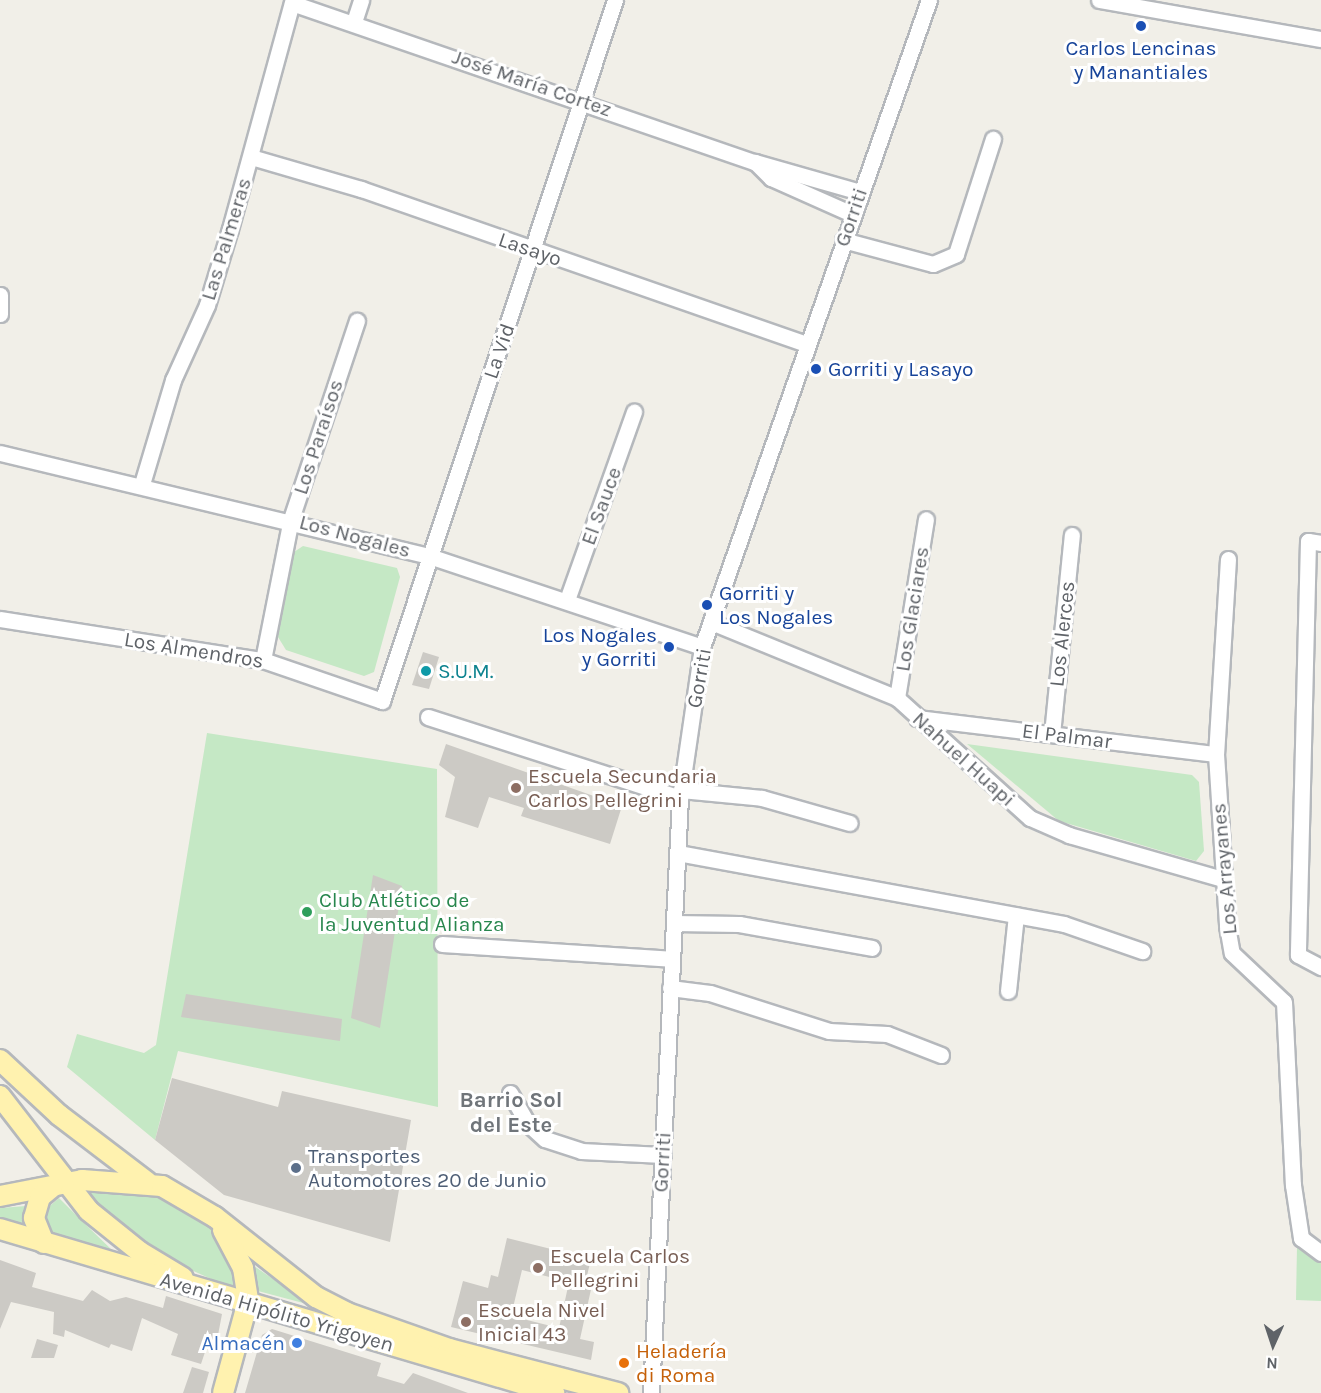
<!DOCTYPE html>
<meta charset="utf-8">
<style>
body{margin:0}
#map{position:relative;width:1321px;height:1393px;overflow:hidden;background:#f1efe8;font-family:Karla,sans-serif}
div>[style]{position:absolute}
.green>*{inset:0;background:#c5e8c5}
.building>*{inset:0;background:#cccac5}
.roads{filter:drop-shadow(2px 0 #b5b8bc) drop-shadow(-2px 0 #b5b8bc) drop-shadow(0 2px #b5b8bc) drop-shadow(0 -2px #b5b8bc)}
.minor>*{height:15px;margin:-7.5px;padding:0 7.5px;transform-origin:7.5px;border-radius:7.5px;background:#fff}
.major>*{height:20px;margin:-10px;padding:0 10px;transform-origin:10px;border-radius:10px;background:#fff2af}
.dots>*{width:16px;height:16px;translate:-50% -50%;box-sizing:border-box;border:3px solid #fff;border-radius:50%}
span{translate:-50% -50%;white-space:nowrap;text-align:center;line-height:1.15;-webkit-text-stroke:6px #fff;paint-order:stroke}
.transit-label{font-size:21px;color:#164399}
.left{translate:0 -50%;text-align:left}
.right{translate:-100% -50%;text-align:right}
.street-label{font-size:21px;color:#5f6368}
.culture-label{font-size:21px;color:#0d838f}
.education-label{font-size:21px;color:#785e54}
.leisure-label{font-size:21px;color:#27864d}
.service-label{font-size:21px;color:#4e5e75}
.shop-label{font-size:21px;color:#366cbe}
.food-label{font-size:21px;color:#c56008}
.neighbourhood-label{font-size:22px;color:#70757a;font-weight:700}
.north{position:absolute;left:1243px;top:1315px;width:60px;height:60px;-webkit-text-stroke:4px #fff;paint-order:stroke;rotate:183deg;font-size:16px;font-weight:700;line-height:24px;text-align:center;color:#5f6368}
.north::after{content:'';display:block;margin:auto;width:21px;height:27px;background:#5f6368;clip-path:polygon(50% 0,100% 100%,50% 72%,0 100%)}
</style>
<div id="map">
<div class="green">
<div style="clip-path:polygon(303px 546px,397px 568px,400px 577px,374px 672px,364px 676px,286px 650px,278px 637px,294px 552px)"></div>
<div style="clip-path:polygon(207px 733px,437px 769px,438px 1107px,178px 1051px,155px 1140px,67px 1067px,77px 1034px,144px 1053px,156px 1045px)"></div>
<div style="clip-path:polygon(967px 744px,1192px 775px,1199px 782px,1204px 851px,1196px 861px,1059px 821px)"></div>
<div style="clip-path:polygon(136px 1190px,178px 1205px,210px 1228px,234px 1264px,238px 1291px,160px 1256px,82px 1191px)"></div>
<div style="clip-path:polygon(59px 1198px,82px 1221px,114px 1252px,66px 1241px,46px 1229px,44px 1211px)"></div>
<div style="clip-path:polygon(26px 1206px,25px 1227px,0 1217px,0 1208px)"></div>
<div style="clip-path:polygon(1306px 1245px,1321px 1261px,1321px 1301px,1296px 1300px,1297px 1247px)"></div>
<div style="clip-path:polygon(254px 1266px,308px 1303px,307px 1304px,258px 1291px)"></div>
</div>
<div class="building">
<div style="clip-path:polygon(423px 652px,439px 657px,429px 689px,412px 685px)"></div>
<div style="clip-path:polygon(446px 744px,622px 806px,610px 844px,521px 816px,524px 808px,489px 797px,478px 828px,445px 817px,455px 777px,439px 765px)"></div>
<div style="clip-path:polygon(373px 875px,402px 886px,380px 1028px,351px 1018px)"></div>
<div style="clip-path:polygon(186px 994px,342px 1019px,340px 1041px,181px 1017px)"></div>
<div style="clip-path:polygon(172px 1078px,278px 1107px,282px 1091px,411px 1120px,390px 1242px,224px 1195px,155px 1140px)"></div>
<div style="clip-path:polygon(evenodd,507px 1238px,591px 1259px,585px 1284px,592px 1285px,580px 1339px,594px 1342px,591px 1360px,451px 1327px,463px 1281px,488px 1288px,491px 1275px,498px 1277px,507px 1238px,522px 1270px,569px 1282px,559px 1328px,511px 1316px,522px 1270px)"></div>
<div style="clip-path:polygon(0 1260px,36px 1273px,32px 1287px,83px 1301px,92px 1290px,110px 1301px,126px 1297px,163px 1308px,166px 1296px,222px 1314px,215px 1351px,206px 1349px,201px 1364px,171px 1355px,178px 1334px,142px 1318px,132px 1351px,111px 1344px,109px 1348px,65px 1330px,64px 1337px,53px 1334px,54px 1312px,11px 1302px,0 1329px)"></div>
<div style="clip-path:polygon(272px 1329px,381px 1363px,377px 1376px,404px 1384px,413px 1373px,468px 1393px,245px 1393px,262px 1335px)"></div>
<div style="clip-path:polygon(37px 1339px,58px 1345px,54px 1358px,31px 1358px)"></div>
<div style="clip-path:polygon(192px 1367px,209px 1372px,203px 1393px,183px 1393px)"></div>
</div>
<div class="roads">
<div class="minor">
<div style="left:1099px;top:0;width:225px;rotate:10deg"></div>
<div style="left:354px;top:22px;width:23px;rotate:-72deg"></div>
<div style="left:251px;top:157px;width:115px;rotate:16.2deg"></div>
<div style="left:361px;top:189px;width:472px;rotate:19.2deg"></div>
<div style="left:755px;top:162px;width:23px;rotate:45deg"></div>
<div style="left:771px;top:178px;width:89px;rotate:24deg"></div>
<div style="left:843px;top:240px;width:93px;rotate:14.9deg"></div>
<div style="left:933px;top:264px;width:25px;rotate:-23deg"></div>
<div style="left:956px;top:254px;width:121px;rotate:-72.2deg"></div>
<div style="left:0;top:295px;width:19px;rotate:90deg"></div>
<div style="left:0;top:453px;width:441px;rotate:13.5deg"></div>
<div style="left:429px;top:556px;width:288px;rotate:18.4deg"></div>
<div style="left:142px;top:484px;width:109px;rotate:-73.4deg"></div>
<div style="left:173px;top:380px;width:82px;rotate:-65.6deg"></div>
<div style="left:207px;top:305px;width:79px;rotate:-73.2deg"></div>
<div style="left:230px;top:229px;width:234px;rotate:-74.7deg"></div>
<div style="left:292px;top:3px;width:490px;rotate:19deg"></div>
<div style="left:755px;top:162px;width:109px;rotate:15.9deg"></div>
<div style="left:1321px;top:543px;width:13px;rotate:-171deg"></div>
<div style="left:1308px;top:541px;width:414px;rotate:91.4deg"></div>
<div style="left:1298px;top:955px;width:26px;rotate:28deg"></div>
<div style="left:1228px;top:559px;width:195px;rotate:93.5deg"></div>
<div style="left:1216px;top:754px;width:172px;rotate:86.3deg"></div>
<div style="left:1227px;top:926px;width:27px;rotate:80deg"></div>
<div style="left:1232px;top:953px;width:71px;rotate:43.3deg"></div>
<div style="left:1284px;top:1002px;width:183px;rotate:87.2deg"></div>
<div style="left:1293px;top:1185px;width:54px;rotate:81.4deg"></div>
<div style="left:1301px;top:1238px;width:25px;rotate:37deg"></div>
<div style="left:567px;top:600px;width:200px;rotate:-70.4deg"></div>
<div style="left:0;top:619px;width:266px;rotate:8.9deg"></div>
<div style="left:263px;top:660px;width:126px;rotate:19deg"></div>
<div style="left:382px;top:701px;width:739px;rotate:-71.61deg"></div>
<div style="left:711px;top:622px;width:201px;rotate:22.2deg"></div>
<div style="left:897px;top:698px;width:179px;rotate:42.1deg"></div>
<div style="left:1030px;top:818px;width:43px;rotate:23.6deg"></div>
<div style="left:1069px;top:835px;width:159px;rotate:16deg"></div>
<div style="left:263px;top:660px;width:144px;rotate:-78.8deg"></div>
<div style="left:291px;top:519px;width:209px;rotate:-71.6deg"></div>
<div style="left:897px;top:698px;width:181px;rotate:-80.8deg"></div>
<div style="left:428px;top:717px;width:265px;rotate:17.8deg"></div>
<div style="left:917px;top:718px;width:301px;rotate:6.9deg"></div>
<div style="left:1052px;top:734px;width:200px;rotate:-84.3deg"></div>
<div style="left:681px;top:790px;width:81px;rotate:5.6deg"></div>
<div style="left:762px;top:798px;width:91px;rotate:15.9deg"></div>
<div style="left:678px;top:853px;width:392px;rotate:10.4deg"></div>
<div style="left:1064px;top:924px;width:83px;rotate:19.1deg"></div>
<div style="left:674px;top:923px;width:65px;rotate:0.9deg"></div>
<div style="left:739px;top:924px;width:135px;rotate:10.2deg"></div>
<div style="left:442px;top:944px;width:229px;rotate:3.7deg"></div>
<div style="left:670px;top:988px;width:40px;rotate:7.1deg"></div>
<div style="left:710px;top:993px;width:125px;rotate:17.7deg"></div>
<div style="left:829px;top:1031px;width:58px;rotate:3deg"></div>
<div style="left:887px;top:1034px;width:58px;rotate:21.3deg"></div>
<div style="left:1008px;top:991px;width:76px;rotate:-84deg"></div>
<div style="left:510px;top:1093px;width:34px;rotate:60deg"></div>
<div style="left:527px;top:1123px;width:24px;rotate:42deg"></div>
<div style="left:545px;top:1139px;width:38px;rotate:18deg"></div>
<div style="left:581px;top:1151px;width:82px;rotate:2.8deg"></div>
<div style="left:651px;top:1393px;width:596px;rotate:-87.21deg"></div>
<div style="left:680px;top:798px;width:153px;rotate:-81.7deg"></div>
<div style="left:702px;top:647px;width:686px;rotate:-70.67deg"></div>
</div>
<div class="major">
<div style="left:0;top:1060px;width:81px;rotate:43deg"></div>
<div style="left:59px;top:1115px;width:111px;rotate:37.3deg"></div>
<div style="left:0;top:1096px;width:145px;rotate:52.3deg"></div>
<div style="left:89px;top:1211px;width:65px;rotate:38.8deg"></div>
<div style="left:140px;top:1252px;width:50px;rotate:31.2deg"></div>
<div style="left:0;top:1196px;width:84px;rotate:-11deg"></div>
<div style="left:82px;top:1180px;width:80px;rotate:4.3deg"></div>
<div style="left:162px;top:1186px;width:61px;rotate:30.3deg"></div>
<div style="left:215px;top:1217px;width:129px;rotate:38.4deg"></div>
<div style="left:316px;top:1297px;width:35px;rotate:27deg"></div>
<div style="left:347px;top:1313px;width:108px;rotate:19.4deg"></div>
<div style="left:449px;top:1349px;width:175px;rotate:14.6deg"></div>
<div style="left:0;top:1229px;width:578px;rotate:16.49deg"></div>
<div style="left:223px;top:1230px;width:43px;rotate:62.2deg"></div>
<div style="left:243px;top:1268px;width:33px;rotate:81deg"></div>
<div style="left:248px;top:1301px;width:95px;rotate:105.2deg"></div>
<div style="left:44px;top:1243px;width:27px;rotate:-112deg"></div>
<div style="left:34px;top:1218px;width:22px;rotate:-74deg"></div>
<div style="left:40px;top:1197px;width:16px;rotate:-40deg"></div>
</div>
</div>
<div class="dots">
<div style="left:1141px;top:26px;background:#1a4fb4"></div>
<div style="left:816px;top:369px;background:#1a4fb4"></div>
<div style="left:707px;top:605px;background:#1a4fb4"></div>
<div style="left:669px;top:647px;background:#1a4fb4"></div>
<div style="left:426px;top:671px;background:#0f9aa8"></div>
<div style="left:516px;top:788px;background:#8d6e63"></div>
<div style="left:307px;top:912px;background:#2e9e5b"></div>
<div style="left:296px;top:1168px;background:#5c6f8a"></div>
<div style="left:538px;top:1268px;background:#8d6e63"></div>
<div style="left:466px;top:1322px;background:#8d6e63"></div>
<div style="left:297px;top:1343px;background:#3f7fe0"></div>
<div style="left:624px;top:1363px;background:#e8710a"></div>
</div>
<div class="transit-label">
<span style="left:1141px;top:60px">Carlos Lencinas<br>y Manantiales</span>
<span class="left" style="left:828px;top:369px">Gorriti y Lasayo</span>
<span class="left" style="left:719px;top:605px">Gorriti y<br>Los Nogales</span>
<span class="right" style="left:657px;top:647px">Los Nogales<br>y Gorriti</span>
</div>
<div class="street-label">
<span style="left:532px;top:83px;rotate:19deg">José María Cortez</span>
<span style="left:851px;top:217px;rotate:-71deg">Gorriti</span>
<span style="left:226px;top:239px;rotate:-73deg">Las Palmeras</span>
<span style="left:530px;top:249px;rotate:19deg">Lasayo</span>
<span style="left:499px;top:351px;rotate:-71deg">La Vid</span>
<span style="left:318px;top:437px;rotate:-72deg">Los Paraísos</span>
<span style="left:601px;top:506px;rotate:-70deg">El Sauce</span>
<span style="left:355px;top:536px;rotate:15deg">Los Nogales</span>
<span style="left:912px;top:609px;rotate:-81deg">Los Glaciares</span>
<span style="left:1062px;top:634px;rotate:-84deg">Los Alerces</span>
<span style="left:194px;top:650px;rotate:9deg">Los Almendros</span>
<span style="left:699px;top:678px;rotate:-80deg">Gorriti</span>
<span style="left:1067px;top:736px;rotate:7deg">El Palmar</span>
<span style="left:964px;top:759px;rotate:42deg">Nahuel Huapi</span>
<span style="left:1224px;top:869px;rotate:-95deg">Los Arrayanes</span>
<span style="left:662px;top:1162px;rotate:-87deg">Gorriti</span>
<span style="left:277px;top:1312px;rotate:16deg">Avenida Hipólito Yrigoyen</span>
</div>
<div class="culture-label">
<span class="left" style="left:438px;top:671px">S.U.M.</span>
</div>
<div class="education-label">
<span class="left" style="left:528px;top:788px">Escuela Secundaria<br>Carlos Pellegrini</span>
<span class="left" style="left:550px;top:1268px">Escuela Carlos<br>Pellegrini</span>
<span class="left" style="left:478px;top:1322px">Escuela Nivel<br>Inicial 43</span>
</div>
<div class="leisure-label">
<span class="left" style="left:319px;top:912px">Club Atlético de<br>la Juventud Alianza</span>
</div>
<div class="service-label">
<span class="left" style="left:308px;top:1168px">Transportes<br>Automotores 20 de Junio</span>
</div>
<div class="shop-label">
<span class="right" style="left:285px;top:1343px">Almacén</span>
</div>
<div class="food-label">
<span class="left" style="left:636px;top:1363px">Heladería<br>di Roma</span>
</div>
<div class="neighbourhood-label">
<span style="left:511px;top:1113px">Barrio Sol<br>del Este</span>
</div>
<div class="north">N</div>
</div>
